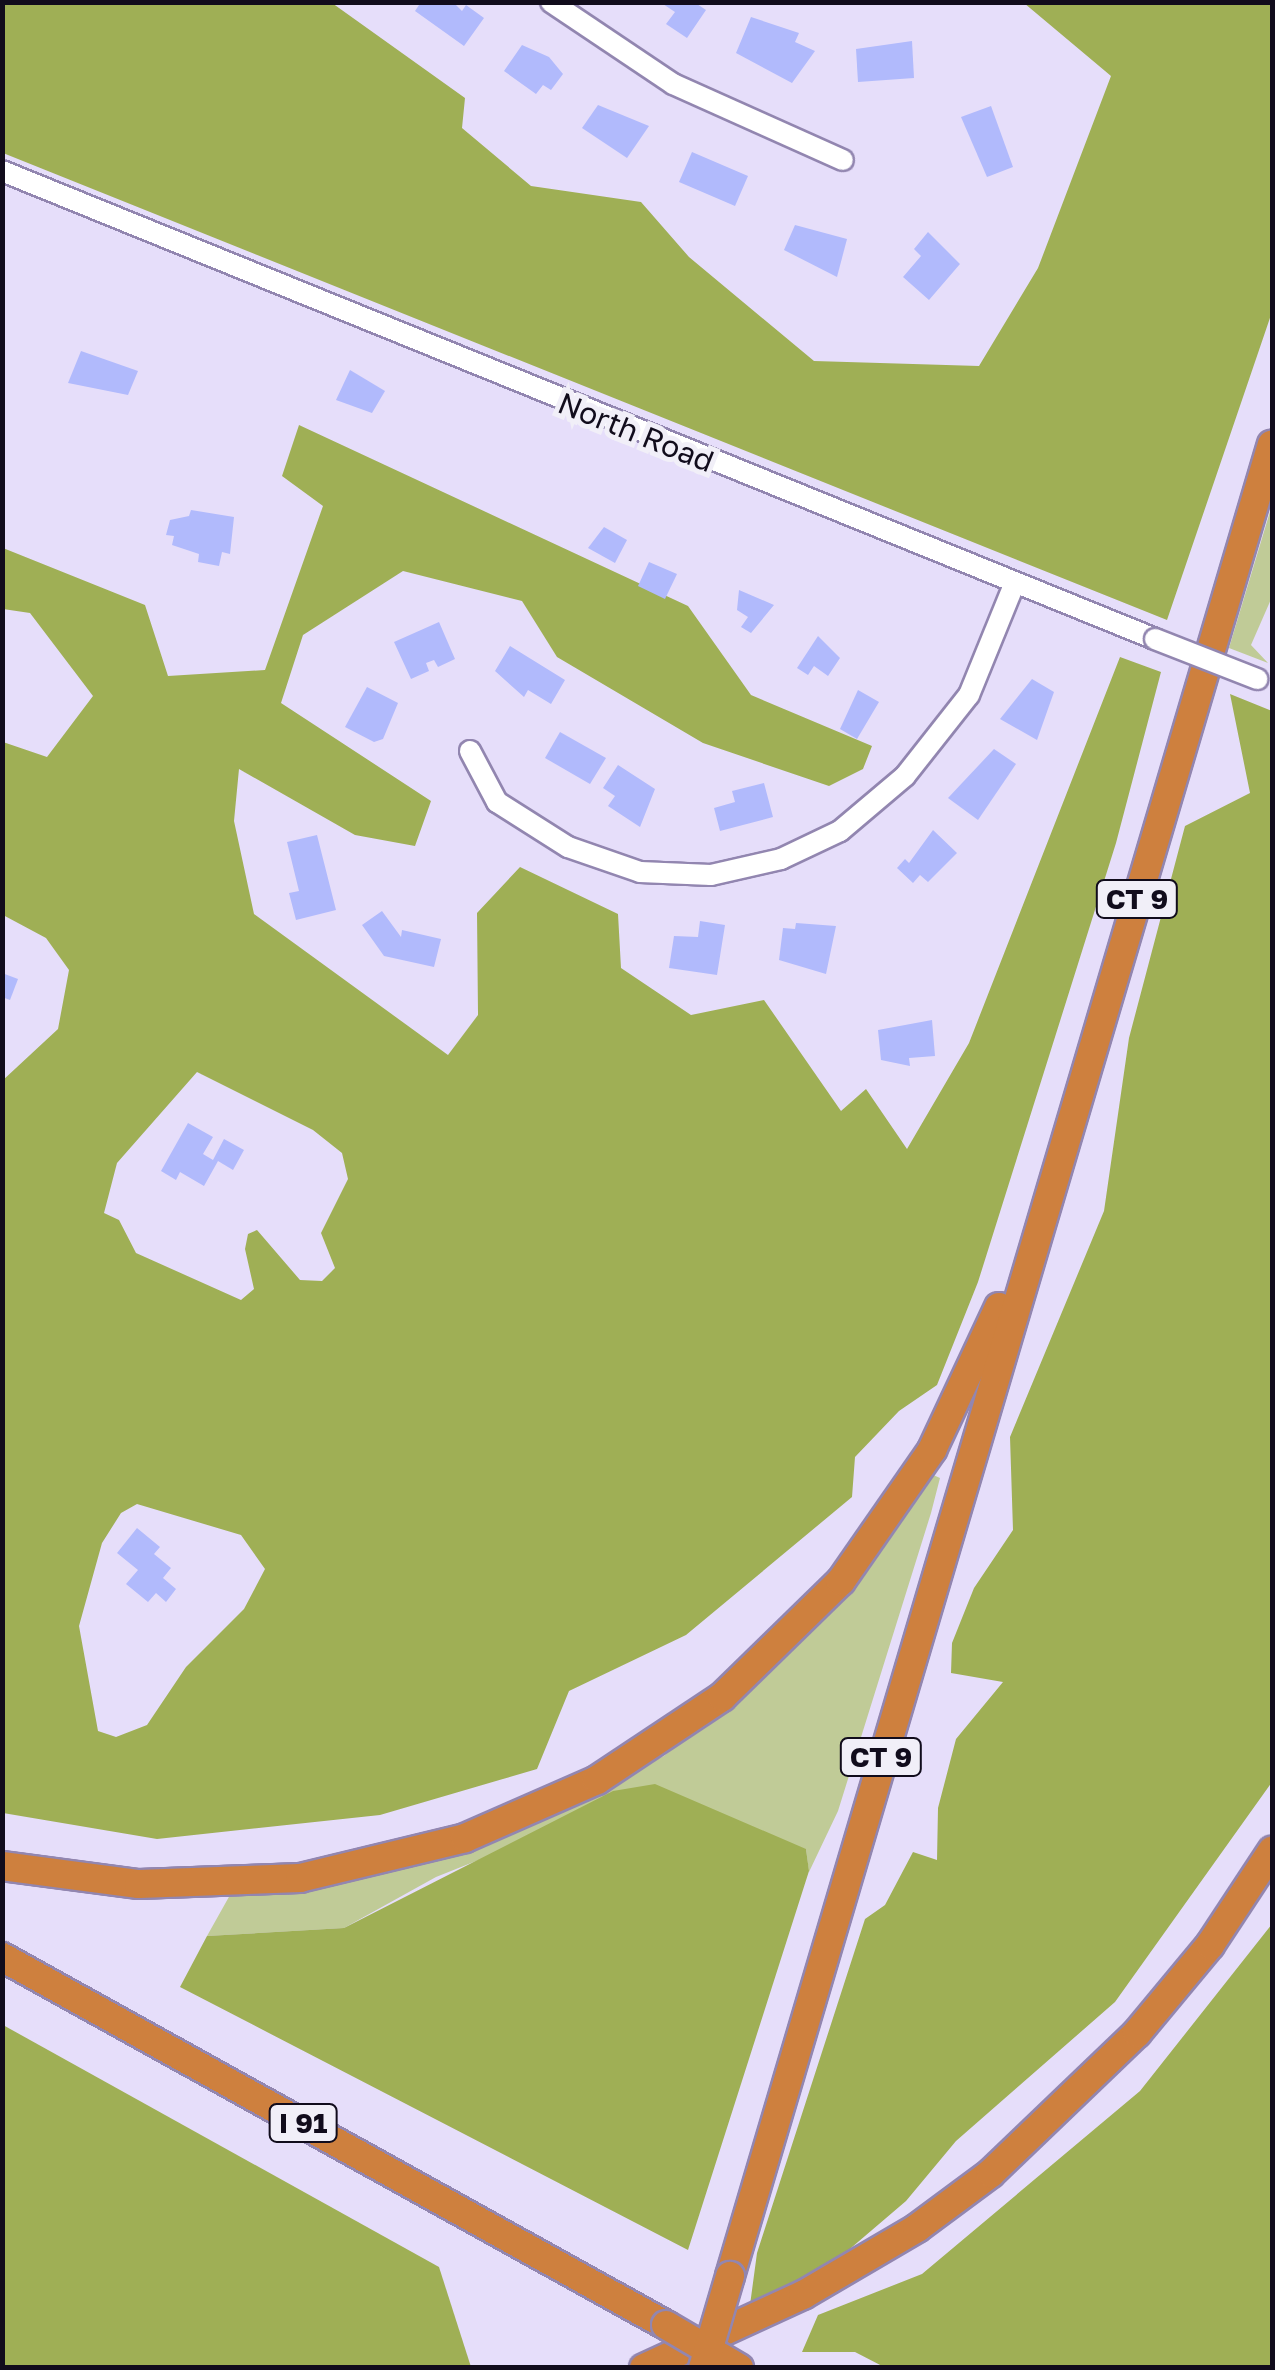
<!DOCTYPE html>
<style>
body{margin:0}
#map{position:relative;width:1275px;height:2370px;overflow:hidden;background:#e6defa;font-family:"Golos Text",sans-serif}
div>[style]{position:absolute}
.green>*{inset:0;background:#c0cb97}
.forest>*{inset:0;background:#9faf55}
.building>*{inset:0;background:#b1bafc}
.roads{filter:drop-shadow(2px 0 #9286b0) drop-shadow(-2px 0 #9286b0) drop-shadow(0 2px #9286b0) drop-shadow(0 -2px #9286b0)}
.minor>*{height:20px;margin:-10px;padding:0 10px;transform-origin:10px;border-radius:10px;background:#fff}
.highway>*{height:28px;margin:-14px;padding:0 14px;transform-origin:14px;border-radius:14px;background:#ce803e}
.bridges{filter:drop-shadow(2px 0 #9286b0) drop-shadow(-2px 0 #9286b0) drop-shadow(0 2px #9286b0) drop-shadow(0 -2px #9286b0)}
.minor-bridge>*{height:20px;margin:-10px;padding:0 10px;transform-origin:10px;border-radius:10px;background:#fff}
.highway-bridge>*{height:28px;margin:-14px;padding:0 14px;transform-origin:14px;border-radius:14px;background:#ce803e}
span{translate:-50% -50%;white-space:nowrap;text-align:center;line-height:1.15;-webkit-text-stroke:10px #f1eff8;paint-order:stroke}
.shield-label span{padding:2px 8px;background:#f1eff8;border:2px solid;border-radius:8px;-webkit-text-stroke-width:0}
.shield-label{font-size:28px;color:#110c1c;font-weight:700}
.street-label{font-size:30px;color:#110c1c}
.frame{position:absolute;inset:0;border:5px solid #110c1c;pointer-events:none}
</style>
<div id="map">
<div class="green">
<div style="clip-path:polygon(1272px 505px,1272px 597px,1251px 645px,1268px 663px,1229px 648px)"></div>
<div style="clip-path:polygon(931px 1474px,940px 1478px,931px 1513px,838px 1811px,809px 1872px,806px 1849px,526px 1841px,436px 1877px,344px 1928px,207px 1936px,230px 1895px,390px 1872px,478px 1846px,664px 1756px,829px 1613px)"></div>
</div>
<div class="forest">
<div style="clip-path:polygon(2px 3px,332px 3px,465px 98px,462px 128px,531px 186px,641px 202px,689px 257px,814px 361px,979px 366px,1038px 268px,1111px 76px,1024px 3px,1272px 3px,1272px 312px,1167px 620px,3px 153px)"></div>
<div style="clip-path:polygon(evenodd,299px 425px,688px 606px,751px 695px,872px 746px,863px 769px,829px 786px,703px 743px,557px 657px,522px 601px,403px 571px,303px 635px,281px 703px,431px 801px,415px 846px,355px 835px,239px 769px,234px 821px,254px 914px,448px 1055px,478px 1015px,477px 913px,520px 867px,618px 914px,621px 968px,691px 1015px,764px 1000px,841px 1111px,866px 1089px,907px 1149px,969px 1043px,1120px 657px,1161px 672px,1116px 843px,978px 1282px,937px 1385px,899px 1411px,855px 1457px,852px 1497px,686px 1635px,569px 1691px,537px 1769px,380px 1815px,157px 1839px,3px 1813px,2px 1081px,58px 1029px,69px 970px,46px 938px,3px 915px,3px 742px,47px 757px,93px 696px,30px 613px,3px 609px,3px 548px,145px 605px,168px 676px,265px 670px,323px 506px,282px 476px,299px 425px,197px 1072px,313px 1130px,342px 1153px,348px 1179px,321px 1233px,335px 1268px,322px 1281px,300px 1280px,257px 1230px,248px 1234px,245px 1249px,254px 1289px,241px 1300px,136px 1253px,119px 1220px,104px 1213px,117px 1163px,197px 1072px,299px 425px,137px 1504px,241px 1535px,265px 1569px,244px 1609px,186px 1667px,147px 1725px,116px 1737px,98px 1731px,79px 1626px,102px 1543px,121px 1513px,137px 1504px)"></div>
<div style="clip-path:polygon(1230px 694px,1272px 711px,1272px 1782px,1115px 2002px,956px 2141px,906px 2201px,824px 2271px,750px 2305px,757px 2253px,865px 1919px,885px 1905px,913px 1852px,937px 1860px,938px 1808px,956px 1739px,1003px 1682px,951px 1673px,952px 1643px,974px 1588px,1013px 1530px,1010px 1437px,1104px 1211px,1129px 1038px,1185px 826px,1250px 793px)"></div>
<div style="clip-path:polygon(655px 1784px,806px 1849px,809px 1871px,688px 2250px,180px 1987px,207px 1936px,344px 1928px,613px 1791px)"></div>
<div style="clip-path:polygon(1272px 1924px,1272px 2367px,886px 2368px,855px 2352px,802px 2352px,818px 2315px,922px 2274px,1140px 2091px)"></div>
<div style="clip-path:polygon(3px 2025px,439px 2267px,471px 2367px,3px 2367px)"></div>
</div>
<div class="building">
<div style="clip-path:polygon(421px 2px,453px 2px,462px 11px,466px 5px,484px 18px,464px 46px,415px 11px)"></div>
<div style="clip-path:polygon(660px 2px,694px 2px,706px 10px,687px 38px,666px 24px,675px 12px)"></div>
<div style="clip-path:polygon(751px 17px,799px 33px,795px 42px,815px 51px,792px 83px,736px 53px)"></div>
<div style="clip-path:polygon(912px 41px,914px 78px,858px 82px,856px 49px)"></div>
<div style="clip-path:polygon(522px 45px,549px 57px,563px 74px,551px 90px,543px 85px,536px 94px,504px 71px)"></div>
<div style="clip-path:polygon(598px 105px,649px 126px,627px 158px,582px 128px)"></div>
<div style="clip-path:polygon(991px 106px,1013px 167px,987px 177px,961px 117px)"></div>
<div style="clip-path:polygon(692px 152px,748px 176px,735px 206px,679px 182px)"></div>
<div style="clip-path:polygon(795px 225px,847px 239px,837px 277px,784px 250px)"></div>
<div style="clip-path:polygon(928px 232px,960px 264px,929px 300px,903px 277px,921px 256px,914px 249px)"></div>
<div style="clip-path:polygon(81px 351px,138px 371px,128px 395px,68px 383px)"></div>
<div style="clip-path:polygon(350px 370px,385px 391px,372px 413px,336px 400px)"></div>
<div style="clip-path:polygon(191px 510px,234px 517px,230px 554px,222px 552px,219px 566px,198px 562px,199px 554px,172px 545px,174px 536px,166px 535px,170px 520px,189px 516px)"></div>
<div style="clip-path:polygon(604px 527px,627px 540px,615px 563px,588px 548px)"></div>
<div style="clip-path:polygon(649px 562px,677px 574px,665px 599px,638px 586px)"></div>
<div style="clip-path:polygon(739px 590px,774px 605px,751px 633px,741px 627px,748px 617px,737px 610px)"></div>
<div style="clip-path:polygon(439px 622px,455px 659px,438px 667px,434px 660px,426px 663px,429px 671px,411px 679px,394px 642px)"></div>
<div style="clip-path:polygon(818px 636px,840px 658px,828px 676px,814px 666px,808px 675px,797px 668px)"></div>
<div style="clip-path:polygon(510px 646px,565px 680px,551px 704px,528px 690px,524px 697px,495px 671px)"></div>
<div style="clip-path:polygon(1032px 679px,1054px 692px,1037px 740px,1000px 719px)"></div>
<div style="clip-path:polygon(367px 687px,398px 703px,383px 739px,374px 742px,345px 727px)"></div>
<div style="clip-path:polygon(858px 690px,879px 702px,857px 739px,840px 729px)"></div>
<div style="clip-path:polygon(560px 732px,606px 758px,590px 784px,545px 758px)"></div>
<div style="clip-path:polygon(994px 749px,1016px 764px,978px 820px,948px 798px)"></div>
<div style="clip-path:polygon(618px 765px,655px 789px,640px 827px,608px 806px,615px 796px,603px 788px)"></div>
<div style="clip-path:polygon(764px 783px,773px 817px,720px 831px,714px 808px,735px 802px,732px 791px)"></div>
<div style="clip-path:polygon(933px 830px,957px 853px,928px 882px,920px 875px,913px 883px,897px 868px,905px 859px,909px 863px)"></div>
<div style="clip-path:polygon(317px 835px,336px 910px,296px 920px,289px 893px,299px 891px,287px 842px)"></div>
<div style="clip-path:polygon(382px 911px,401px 937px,402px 930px,441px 939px,434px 967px,384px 956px,362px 925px)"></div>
<div style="clip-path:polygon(700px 921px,725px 925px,717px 975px,669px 968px,674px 936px,698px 937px)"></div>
<div style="clip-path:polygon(796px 923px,836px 926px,826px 974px,779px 960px,783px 928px,795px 929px)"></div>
<div style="clip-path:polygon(2px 973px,18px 979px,10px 1000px,2px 997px)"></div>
<div style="clip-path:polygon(932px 1020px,935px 1056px,909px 1058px,910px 1066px,881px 1060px,878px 1030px)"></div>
<div style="clip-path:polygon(188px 1123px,213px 1137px,203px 1154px,213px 1160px,224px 1139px,244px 1150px,233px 1170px,218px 1161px,204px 1186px,180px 1172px,176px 1180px,161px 1171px)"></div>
<div style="clip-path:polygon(137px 1528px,160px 1547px,154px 1554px,171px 1568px,163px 1578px,176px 1589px,166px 1602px,156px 1593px,148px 1602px,126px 1584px,138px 1570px,117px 1553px)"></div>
</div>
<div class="roads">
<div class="minor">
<div style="left:551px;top:2px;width:147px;rotate:33.9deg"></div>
<div style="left:673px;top:84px;width:186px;rotate:24.1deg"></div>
<div style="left:2px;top:171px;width:1244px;rotate:22.09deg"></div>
<div style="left:470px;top:751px;width:58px;rotate:62.1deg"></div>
<div style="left:497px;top:802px;width:84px;rotate:32.4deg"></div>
<div style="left:568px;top:847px;width:76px;rotate:19.1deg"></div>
<div style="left:640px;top:872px;width:71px;rotate:2.4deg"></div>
<div style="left:711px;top:875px;width:72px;rotate:-12.9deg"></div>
<div style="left:781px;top:859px;width:65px;rotate:-25.4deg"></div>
<div style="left:840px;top:831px;width:85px;rotate:-40.2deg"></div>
<div style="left:905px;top:776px;width:103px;rotate:-51.7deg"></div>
<div style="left:969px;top:695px;width:119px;rotate:-67.8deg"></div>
</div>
<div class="highway">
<div style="left:2px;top:1866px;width:138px;rotate:7.5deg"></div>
<div style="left:139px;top:1884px;width:161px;rotate:-2.1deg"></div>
<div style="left:300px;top:1878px;width:170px;rotate:-13.6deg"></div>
<div style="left:465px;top:1838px;width:144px;rotate:-23.7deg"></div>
<div style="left:597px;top:1780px;width:150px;rotate:-33.6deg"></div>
<div style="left:722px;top:1697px;width:166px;rotate:-44.3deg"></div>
<div style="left:841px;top:1581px;width:160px;rotate:-55.2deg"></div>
<div style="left:932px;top:1450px;width:158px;rotate:-64.9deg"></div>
<div style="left:2px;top:1957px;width:759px;rotate:29deg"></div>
<div style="left:730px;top:2276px;width:1910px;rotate:-73.52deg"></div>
<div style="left:644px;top:2368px;width:175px;rotate:-24.7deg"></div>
<div style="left:803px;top:2295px;width:132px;rotate:-30.4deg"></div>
<div style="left:917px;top:2228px;width:92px;rotate:-36.6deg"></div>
<div style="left:991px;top:2173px;width:202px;rotate:-43.8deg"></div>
<div style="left:1137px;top:2033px;width:114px;rotate:-50.3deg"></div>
<div style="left:1210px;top:1945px;width:113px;rotate:-56.6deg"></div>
</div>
</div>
<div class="bridges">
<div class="minor-bridge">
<div style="left:1155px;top:639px;width:110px;rotate:21.4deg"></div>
</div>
<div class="highway-bridge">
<div style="left:666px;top:2325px;width:85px;rotate:30.5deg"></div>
<div style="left:703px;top:2368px;width:96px;rotate:-73.6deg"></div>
</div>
</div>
<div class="shield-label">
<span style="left:1137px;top:899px">CT 9</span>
<span style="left:881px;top:1757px">CT 9</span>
<span style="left:303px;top:2123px">I 91</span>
</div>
<div class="street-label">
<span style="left:636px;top:432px;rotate:22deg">North Road</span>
</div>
<div class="frame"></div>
</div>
